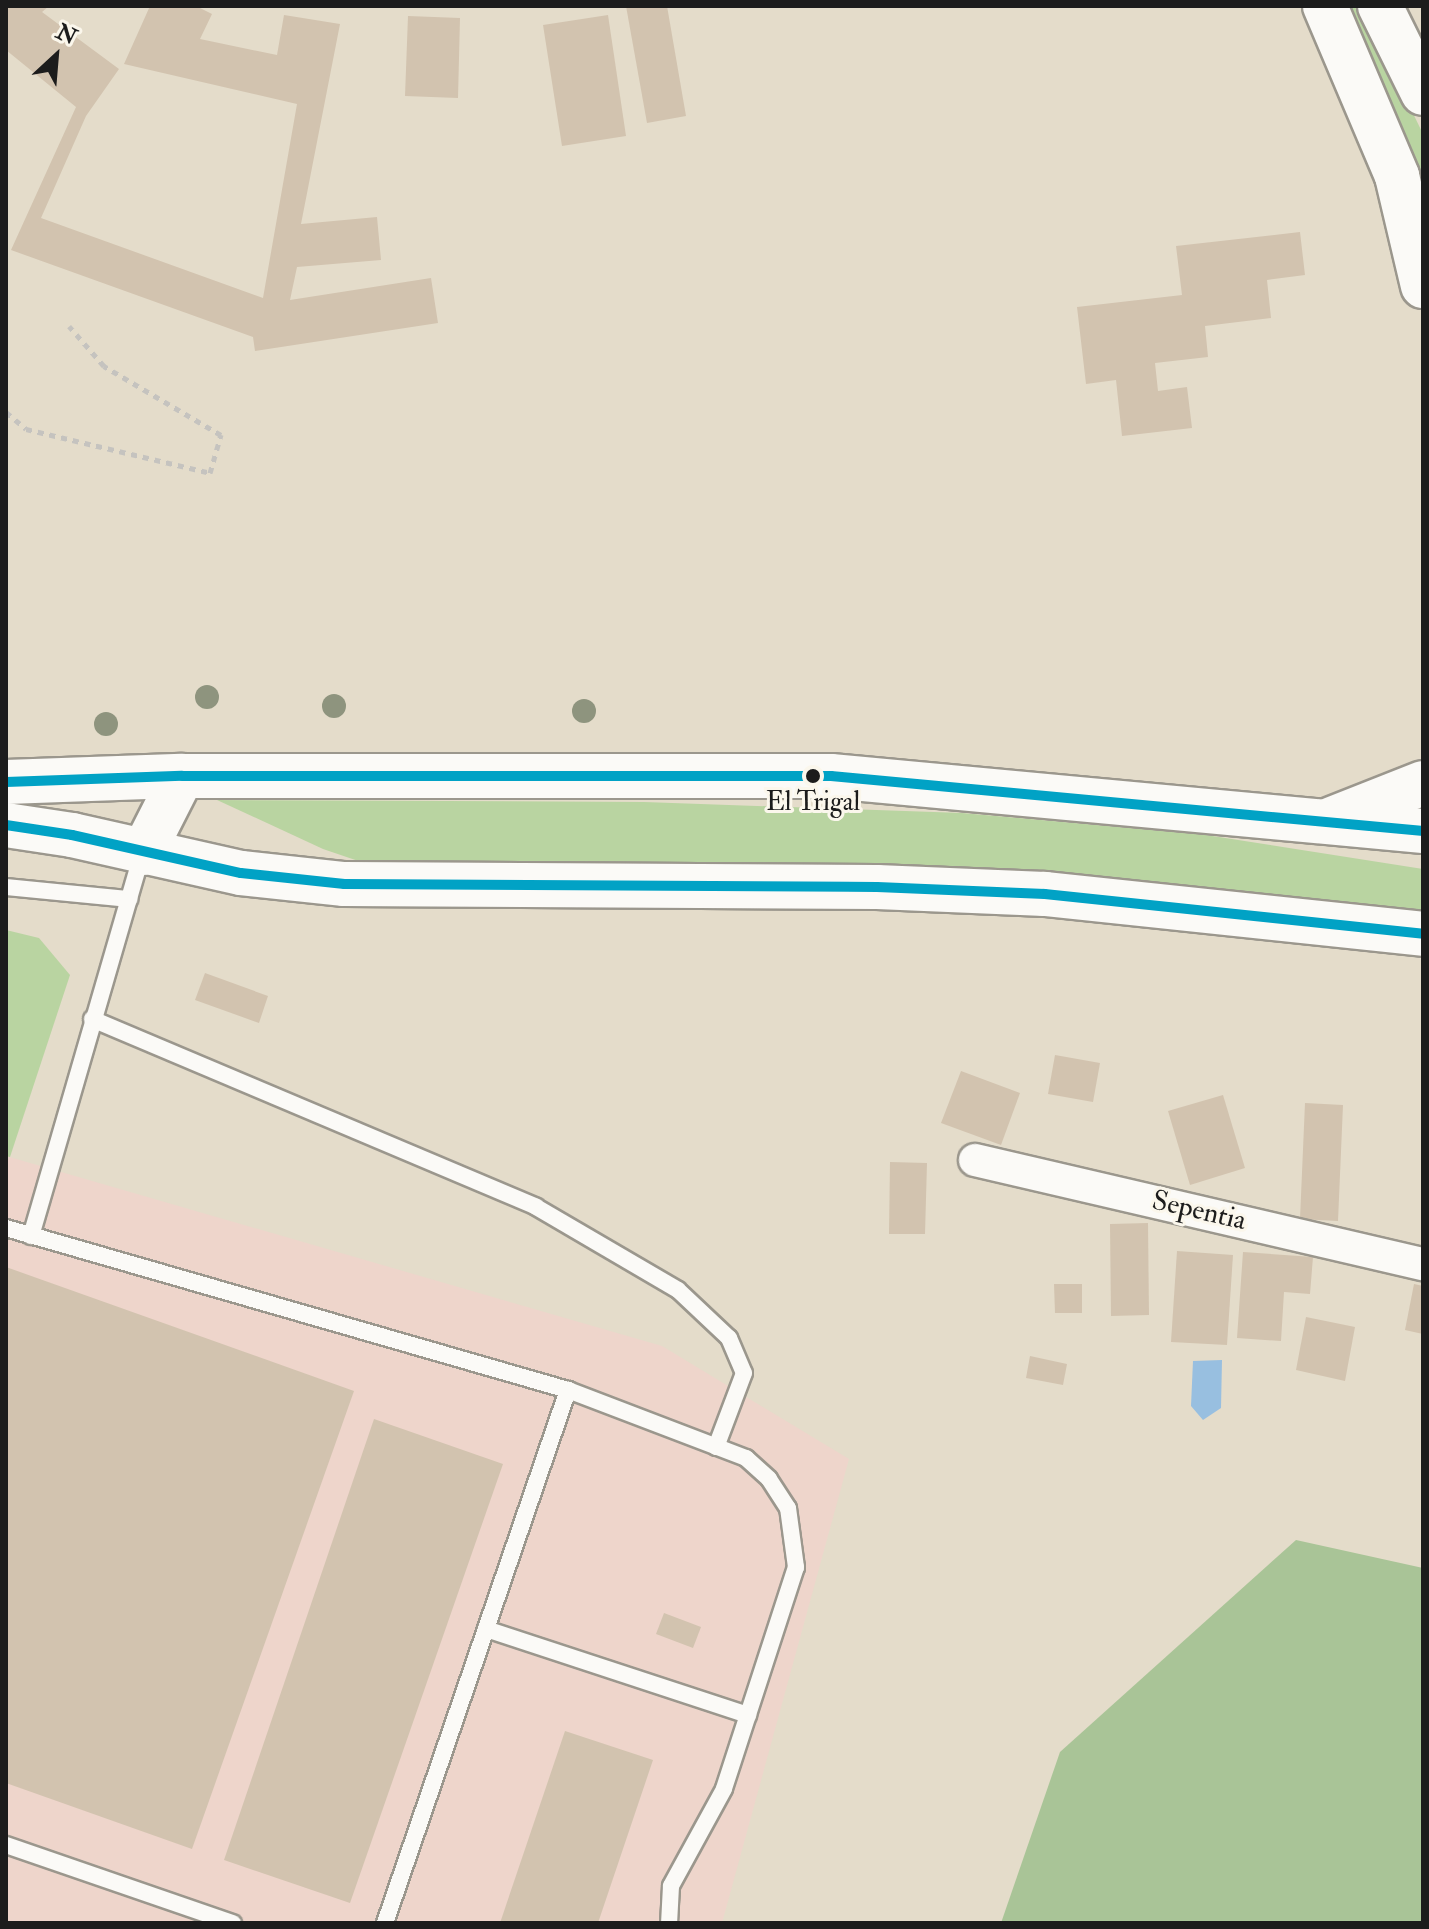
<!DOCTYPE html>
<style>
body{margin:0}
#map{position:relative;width:1429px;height:1929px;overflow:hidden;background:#e4dcca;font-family:"IM FELL Double Pica",serif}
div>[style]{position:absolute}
.built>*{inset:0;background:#eed5cb}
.green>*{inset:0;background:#b9d4a1}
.forest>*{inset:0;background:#a9c497}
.water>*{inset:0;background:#98bfe0}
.building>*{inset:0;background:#d2c3af}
.path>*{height:5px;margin-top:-2.5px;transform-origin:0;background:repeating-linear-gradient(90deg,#c5c3bf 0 6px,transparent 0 12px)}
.roads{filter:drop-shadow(2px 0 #9b978d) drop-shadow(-2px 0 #9b978d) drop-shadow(0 2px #9b978d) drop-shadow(0 -2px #9b978d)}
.service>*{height:16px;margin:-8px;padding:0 8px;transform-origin:8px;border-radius:8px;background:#fbfaf7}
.minor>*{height:32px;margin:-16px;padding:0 16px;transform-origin:16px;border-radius:16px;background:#fbfaf7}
.trunk>*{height:44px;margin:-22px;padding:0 22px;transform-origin:22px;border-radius:22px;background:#fbfaf7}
.bus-1>*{height:10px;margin:-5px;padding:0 5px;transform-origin:5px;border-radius:5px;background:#01a2c5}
.trees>*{width:24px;height:24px;margin:-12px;border-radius:50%;background:#8e947e}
.dots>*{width:22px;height:22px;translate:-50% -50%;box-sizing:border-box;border:4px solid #fbf7ec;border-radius:50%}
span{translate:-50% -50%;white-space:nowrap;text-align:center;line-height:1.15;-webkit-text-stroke:6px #fbf7ec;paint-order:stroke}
.bus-label{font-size:26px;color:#1c1c1c}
.street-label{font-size:28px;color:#1c1c1c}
.frame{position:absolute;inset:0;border:8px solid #1c1c1c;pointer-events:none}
.north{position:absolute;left:16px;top:16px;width:80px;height:80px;-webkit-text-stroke:6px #fbf7ec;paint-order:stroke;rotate:26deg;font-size:22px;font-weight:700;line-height:32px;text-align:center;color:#1c1c1c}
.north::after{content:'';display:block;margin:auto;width:28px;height:36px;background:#1c1c1c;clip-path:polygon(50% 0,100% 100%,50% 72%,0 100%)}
</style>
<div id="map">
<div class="built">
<div style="clip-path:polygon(6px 1156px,662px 1346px,849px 1459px,722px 1923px,6px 1923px)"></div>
</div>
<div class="green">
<div style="clip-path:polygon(1347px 6px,1361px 6px,1423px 134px,1423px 195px)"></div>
<div style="clip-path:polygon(217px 800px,644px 802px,962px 813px,1206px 835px,1423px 869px,1423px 924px,379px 868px,323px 849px)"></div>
<div style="clip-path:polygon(6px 930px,39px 938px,70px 975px,10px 1157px,6px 1156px)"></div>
</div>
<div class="forest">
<div style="clip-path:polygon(1296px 1540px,1423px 1568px,1423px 1923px,1001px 1923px,1060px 1752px)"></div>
</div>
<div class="water">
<div style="clip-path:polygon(1222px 1360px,1221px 1408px,1203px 1420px,1191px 1406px,1193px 1361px)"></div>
</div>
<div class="building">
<div style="clip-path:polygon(6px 6px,49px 6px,42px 12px,119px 69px,86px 116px,41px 218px,263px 298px,297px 104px,124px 64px,150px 6px,196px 6px,212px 14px,200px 39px,277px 55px,284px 15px,340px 24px,301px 224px,377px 217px,381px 260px,297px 267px,290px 300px,431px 278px,438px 323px,255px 351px,253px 337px,11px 250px,76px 107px,6px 50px)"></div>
<div style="clip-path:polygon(626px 6px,667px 6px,686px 116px,647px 123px)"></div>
<div style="clip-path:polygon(608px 15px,626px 136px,562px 146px,543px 25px)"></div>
<div style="clip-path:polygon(408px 16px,460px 18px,458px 98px,405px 96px)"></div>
<div style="clip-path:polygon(1300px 232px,1305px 275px,1267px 280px,1271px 318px,1205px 326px,1208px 357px,1155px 363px,1158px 391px,1187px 387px,1192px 428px,1122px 436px,1116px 380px,1086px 384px,1077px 307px,1182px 295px,1176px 246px)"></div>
<div style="clip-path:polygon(205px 973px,268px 996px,259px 1023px,195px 1000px)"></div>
<div style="clip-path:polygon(1055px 1055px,1100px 1063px,1093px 1102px,1048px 1094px)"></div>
<div style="clip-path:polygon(961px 1071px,1020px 1093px,1001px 1145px,941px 1123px)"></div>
<div style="clip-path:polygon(1223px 1095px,1245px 1168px,1190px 1185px,1168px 1111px)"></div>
<div style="clip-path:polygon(1305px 1103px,1343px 1105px,1338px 1221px,1300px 1219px)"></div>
<div style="clip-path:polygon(890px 1162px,927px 1163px,925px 1234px,889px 1234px)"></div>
<div style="clip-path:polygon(1148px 1223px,1149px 1315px,1111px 1316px,1110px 1224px)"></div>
<div style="clip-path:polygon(1177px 1251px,1233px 1255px,1227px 1345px,1171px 1342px)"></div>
<div style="clip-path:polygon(1243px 1252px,1313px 1257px,1310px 1294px,1284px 1292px,1281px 1341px,1237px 1338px)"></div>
<div style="clip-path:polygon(6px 1267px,354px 1391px,192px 1849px,6px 1783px)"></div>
<div style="clip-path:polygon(1054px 1284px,1082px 1284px,1082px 1313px,1055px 1313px)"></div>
<div style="clip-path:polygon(1414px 1284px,1423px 1286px,1423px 1334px,1405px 1330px)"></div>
<div style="clip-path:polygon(1306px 1317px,1355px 1327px,1345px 1381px,1296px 1370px)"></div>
<div style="clip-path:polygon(1030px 1356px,1067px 1364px,1063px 1385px,1026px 1378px)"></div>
<div style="clip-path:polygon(374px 1419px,503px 1464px,350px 1903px,224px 1860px)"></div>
<div style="clip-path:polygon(664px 1613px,701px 1627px,693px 1648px,656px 1634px)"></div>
<div style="clip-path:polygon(565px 1731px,653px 1760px,598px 1923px,500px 1923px)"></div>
</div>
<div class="path">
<div style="left:6px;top:412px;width:26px;rotate:40deg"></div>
<div style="left:26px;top:429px;width:189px;rotate:13.4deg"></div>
<div style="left:210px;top:473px;width:40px;rotate:-74deg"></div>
<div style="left:221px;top:435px;width:136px;rotate:-149.5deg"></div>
<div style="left:104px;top:366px;width:53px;rotate:-131.2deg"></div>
</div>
<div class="roads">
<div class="service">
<div style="left:6px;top:887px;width:124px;rotate:5.6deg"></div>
<div style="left:92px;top:1019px;width:482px;rotate:22.9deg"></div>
<div style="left:536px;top:1207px;width:164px;rotate:30.3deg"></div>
<div style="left:678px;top:1290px;width:70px;rotate:43.3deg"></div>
<div style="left:729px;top:1338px;width:38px;rotate:67deg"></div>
<div style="left:744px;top:1373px;width:79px;rotate:110.7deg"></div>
<div style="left:6px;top:1228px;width:585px;rotate:16.08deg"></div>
<div style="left:568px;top:1390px;width:191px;rotate:20.9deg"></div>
<div style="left:746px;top:1458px;width:31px;rotate:42deg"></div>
<div style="left:769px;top:1479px;width:35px;rotate:57deg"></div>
<div style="left:788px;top:1508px;width:60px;rotate:82.3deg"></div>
<div style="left:796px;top:1567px;width:233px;rotate:108deg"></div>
<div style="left:724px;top:1789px;width:111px;rotate:118.7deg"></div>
<div style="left:671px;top:1886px;width:37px;rotate:93deg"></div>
<div style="left:31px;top:1236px;width:397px;rotate:-73.8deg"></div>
<div style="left:486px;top:1629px;width:276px;rotate:18.2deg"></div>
<div style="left:6px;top:1845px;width:240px;rotate:19deg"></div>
<div style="left:385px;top:1923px;width:564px;rotate:-71.05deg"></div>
</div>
<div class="minor">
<div style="left:975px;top:1160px;width:460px;rotate:13.1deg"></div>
</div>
<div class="trunk">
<div style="left:1325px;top:6px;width:185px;rotate:67deg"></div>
<div style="left:1397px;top:176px;width:113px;rotate:76.7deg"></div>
<div style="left:1380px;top:6px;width:97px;rotate:63.7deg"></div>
<div style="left:6px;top:782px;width:176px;rotate:-2deg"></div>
<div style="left:182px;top:776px;width:649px"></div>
<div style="left:831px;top:776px;width:595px;rotate:5.31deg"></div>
<div style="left:1332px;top:819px;width:98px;rotate:-21.6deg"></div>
<div style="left:6px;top:825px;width:67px;rotate:8.6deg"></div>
<div style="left:72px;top:835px;width:173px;rotate:12.7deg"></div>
<div style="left:241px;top:873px;width:104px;rotate:6.1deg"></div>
<div style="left:344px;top:884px;width:533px;rotate:0.32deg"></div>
<div style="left:877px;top:887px;width:168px;rotate:2.4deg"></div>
<div style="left:1045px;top:894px;width:380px;rotate:6deg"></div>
<div style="left:143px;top:853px;width:86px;rotate:-63.1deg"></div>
</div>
</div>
<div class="bus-1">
<div style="left:6px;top:782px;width:176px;rotate:-2deg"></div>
<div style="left:182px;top:776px;width:649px"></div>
<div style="left:831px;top:776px;width:595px;rotate:5.31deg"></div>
<div style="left:6px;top:825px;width:67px;rotate:8.6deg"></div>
<div style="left:72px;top:835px;width:173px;rotate:12.7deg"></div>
<div style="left:241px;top:873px;width:104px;rotate:6.1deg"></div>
<div style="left:344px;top:884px;width:533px;rotate:0.32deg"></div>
<div style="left:877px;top:887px;width:168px;rotate:2.4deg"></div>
<div style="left:1045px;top:894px;width:380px;rotate:6deg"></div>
</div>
<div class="trees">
<div style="left:207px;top:697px"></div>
<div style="left:334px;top:706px"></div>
<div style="left:584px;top:711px"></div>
<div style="left:106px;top:724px"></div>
</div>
<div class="dots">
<div style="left:813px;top:776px;background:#1c1c1c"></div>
</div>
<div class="bus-label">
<span style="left:813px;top:803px">El Trigal</span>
</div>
<div class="street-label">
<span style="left:1199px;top:1211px;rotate:13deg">Sepentia</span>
</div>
<div class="frame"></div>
<div class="north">N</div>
</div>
